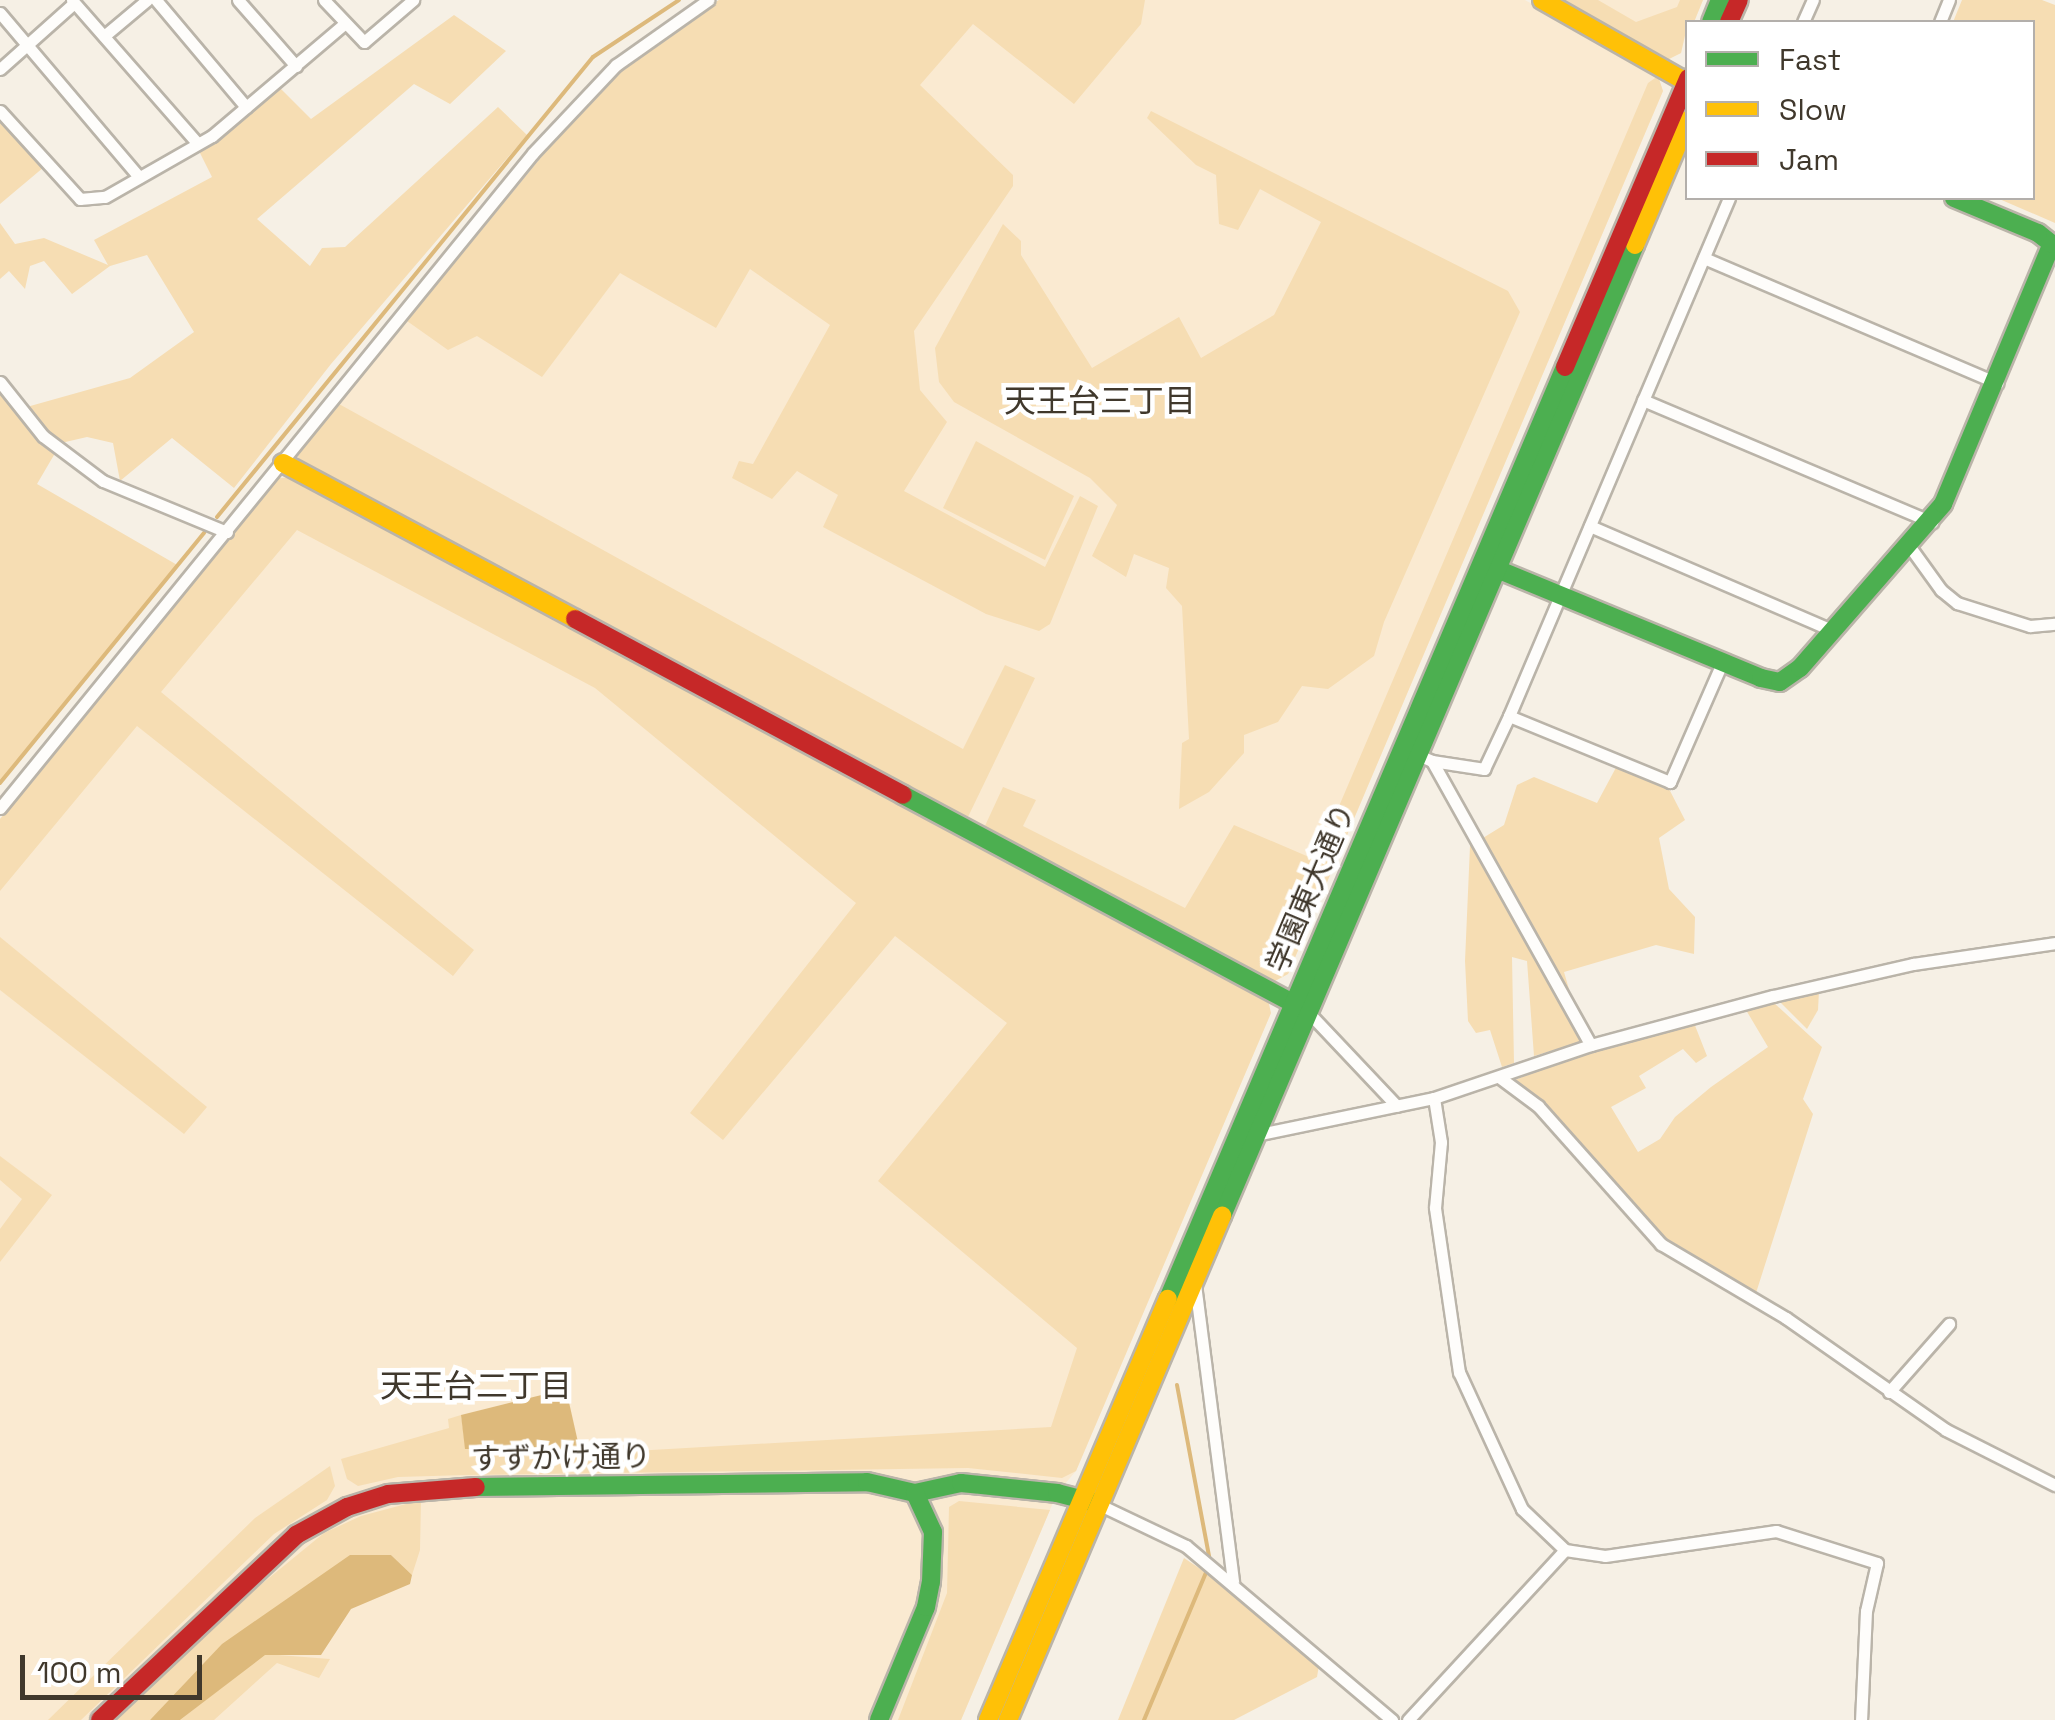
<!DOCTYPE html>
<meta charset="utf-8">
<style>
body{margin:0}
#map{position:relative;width:2055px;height:1720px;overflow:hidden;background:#f6f0e5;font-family:"Space Grotesk","Noto Sans JP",sans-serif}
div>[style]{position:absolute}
.built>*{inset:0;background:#faead1}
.green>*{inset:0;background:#f6ddb3}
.water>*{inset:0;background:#ddb97b}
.stream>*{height:4px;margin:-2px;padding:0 2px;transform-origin:2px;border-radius:2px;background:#ddb97b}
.roads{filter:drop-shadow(2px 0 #bab4a9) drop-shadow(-2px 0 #bab4a9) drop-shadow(0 2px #bab4a9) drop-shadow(0 -2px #bab4a9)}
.street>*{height:11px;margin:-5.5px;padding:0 5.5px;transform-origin:5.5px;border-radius:5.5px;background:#fefdfb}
.fast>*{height:18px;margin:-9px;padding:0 9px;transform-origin:9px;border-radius:9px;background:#4caf50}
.slow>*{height:18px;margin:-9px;padding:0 9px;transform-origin:9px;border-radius:9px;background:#ffc107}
.jam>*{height:18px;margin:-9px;padding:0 9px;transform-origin:9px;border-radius:9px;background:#c62828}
span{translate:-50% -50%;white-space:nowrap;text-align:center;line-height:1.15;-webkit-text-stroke:9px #fff;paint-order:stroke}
.street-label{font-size:30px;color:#40382c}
.neighbourhood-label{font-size:32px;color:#40382c}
.legend{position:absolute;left:1685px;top:20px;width:350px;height:180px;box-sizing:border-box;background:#fff;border:2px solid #b3afab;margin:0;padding:12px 18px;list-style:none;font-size:30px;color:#40382c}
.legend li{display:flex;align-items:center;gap:20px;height:50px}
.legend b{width:50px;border:2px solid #b3afab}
.scale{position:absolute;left:20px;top:1655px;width:182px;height:45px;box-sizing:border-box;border:5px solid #40382c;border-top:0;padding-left:12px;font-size:30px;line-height:35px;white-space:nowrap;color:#40382c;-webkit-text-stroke:8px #fff;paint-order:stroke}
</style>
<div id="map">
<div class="built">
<div style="clip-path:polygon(719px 0,1525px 0,1658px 76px,1663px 91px,1288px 974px,1273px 982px,301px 463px,297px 455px,588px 100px)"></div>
<div style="clip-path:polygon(1562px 0,1703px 0,1694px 22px,1688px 22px,1681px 53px,1667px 60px)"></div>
<div style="clip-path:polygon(279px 478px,1271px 1013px,1076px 1471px,1057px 1493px,961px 1720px,0 1720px,0 819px)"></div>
</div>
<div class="green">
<div style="clip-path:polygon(719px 0,1145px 0,1141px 24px,1074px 104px,973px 24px,920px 85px,1013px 175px,1013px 186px,914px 331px,920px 390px,947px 422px,904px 491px,1045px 567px,1080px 496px,1098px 506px,1050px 624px,1039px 631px,986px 614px,823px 527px,838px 495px,797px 471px,772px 499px,732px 478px,739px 461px,753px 464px,830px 325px,750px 269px,716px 328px,620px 273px,542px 377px,477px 336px,448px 350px,407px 321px,588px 100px,657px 39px)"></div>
<div style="clip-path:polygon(1562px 0,1598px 0,1636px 22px,1677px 7px,1680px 0,1703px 0,1694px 22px,1688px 22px,1681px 53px,1667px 60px)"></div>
<div style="clip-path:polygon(1962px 0,2042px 0,2055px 5px,2055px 223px,1997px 198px,2032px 198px,2032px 22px,1953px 22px)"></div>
<div style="clip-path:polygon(454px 15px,506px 51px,450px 104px,414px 84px,257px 219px,310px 266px,322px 248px,345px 247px,498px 107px,527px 135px,331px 364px,234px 488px,172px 438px,120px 481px,113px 443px,87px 437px,61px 443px,37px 484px,179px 566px,0 782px,0 392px,16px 410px,130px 378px,194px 332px,147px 255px,110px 266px,72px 294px,44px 261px,30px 266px,25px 289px,9px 271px,0 279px,0 223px,15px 244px,44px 238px,108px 265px,94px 240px,212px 177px,199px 151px,280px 88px,311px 119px)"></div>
<div style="clip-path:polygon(1658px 76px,1663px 91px,1288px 974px,1273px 982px,984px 828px,1003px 787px,1036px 800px,1023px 826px,1185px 908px,1234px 825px,1316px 860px,1648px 83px)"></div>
<div style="clip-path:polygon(1151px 111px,1508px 291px,1520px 312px,1384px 622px,1374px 656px,1328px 689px,1302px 686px,1278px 722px,1244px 735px,1244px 753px,1209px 792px,1179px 809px,1182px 743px,1189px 739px,1182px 606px,1166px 588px,1169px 568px,1134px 554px,1126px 577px,1092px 556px,1117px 505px,1090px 478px,954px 402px,939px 382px,935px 348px,1003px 224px,1021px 241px,1021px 255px,1092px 368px,1179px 317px,1201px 358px,1274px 315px,1321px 222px,1260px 189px,1238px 230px,1219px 224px,1216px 175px,1196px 165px,1147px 118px)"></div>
<div style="clip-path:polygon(0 118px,44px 167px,0 204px)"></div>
<div style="clip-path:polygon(339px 404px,963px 749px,1005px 665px,1035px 678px,967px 819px,301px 463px,297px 455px)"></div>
<div style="clip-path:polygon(976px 441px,1074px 496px,1045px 560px,943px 508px)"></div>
<div style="clip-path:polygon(296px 477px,1267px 995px,1271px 1013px,1076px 1471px,1062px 1478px,968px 1468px,467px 1475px,398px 1477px,358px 1486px,347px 1479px,341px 1459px,449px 1428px,448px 1419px,461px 1415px,466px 1449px,617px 1452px,1051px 1427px,1077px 1348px,878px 1181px,1007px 1023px,895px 936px,723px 1140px,690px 1113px,856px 903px,595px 688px,297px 530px,161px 692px,474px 950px,453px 976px,137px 726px,0 891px,0 819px,279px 478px)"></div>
<div style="clip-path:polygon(1619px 762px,1668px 787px,1685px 820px,1659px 838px,1669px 889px,1695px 917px,1694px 954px,1656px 945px,1564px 972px,1584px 1041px,1534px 1056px,1527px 961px,1512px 957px,1514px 1063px,1502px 1067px,1490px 1030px,1476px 1033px,1468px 1021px,1465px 961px,1470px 846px,1504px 825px,1517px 785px,1534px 777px,1597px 803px)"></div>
<div style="clip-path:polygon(0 937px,207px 1107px,184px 1134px,0 990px)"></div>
<div style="clip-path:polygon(1819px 991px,1818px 1010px,1807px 1029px,1778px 1000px)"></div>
<div style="clip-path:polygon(1773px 1002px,1822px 1047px,1803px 1099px,1813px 1114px,1756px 1293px,1661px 1235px,1560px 1120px,1515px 1080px,1595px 1048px,1694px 1023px,1707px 1056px,1696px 1063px,1683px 1049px,1639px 1076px,1646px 1088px,1611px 1107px,1638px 1152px,1660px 1139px,1675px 1117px,1711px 1087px,1768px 1047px,1746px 1010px)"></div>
<div style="clip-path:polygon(0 1156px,52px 1195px,0 1262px,0 1229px,22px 1199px,0 1180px)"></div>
<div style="clip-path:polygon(330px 1466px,335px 1486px,327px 1500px,274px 1534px,81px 1720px,48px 1720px,255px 1518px)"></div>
<div style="clip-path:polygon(421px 1500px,420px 1550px,412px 1575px,391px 1555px,172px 1699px,150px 1720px,116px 1720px,215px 1622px,324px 1533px,361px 1516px)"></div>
<div style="clip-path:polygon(959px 1501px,1050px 1510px,961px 1720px,898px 1720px,947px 1593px,949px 1507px)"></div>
<div style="clip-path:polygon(1184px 1558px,1235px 1592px,1319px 1665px,1317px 1677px,1234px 1720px,1118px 1720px)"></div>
<div style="clip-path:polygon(265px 1654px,330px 1659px,319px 1678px,277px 1663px,214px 1720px,180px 1720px)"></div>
</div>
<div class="water">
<div style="clip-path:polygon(566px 1389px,580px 1451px,465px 1449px,461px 1415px)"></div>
<div style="clip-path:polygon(350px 1555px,391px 1555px,412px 1575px,410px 1584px,351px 1609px,321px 1655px,265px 1655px,180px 1720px,150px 1720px,222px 1644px)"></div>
</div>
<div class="stream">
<div style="left:217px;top:517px;width:594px;rotate:-50.74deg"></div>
<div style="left:593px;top:57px;width:103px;rotate:-33.5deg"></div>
<div style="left:0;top:783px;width:323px;rotate:-50.8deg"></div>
<div style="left:1177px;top:1385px;width:179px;rotate:79.4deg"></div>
<div style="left:1144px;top:1720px;width:163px;rotate:-67.2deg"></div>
</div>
<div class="roads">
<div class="street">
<div style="left:72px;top:0;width:190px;rotate:48.8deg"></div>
<div style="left:156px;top:0;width:140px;rotate:49.9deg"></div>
<div style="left:238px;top:0;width:88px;rotate:48.7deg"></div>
<div style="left:324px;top:0;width:58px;rotate:46.4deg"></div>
<div style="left:364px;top:42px;width:65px;rotate:-40.6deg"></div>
<div style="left:0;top:13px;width:215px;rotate:49.7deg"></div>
<div style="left:1803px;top:22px;width:24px;rotate:-66deg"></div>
<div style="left:1940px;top:22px;width:24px;rotate:-68deg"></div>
<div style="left:104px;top:36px;width:56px;rotate:-39.9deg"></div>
<div style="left:0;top:69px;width:99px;rotate:-41.7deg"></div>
<div style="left:0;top:111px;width:119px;rotate:47.7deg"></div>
<div style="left:80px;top:199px;width:25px;rotate:-5deg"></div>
<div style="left:105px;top:197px;width:123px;rotate:-29.7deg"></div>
<div style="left:212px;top:136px;width:173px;rotate:-40.3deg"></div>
<div style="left:1704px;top:258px;width:319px;rotate:23.1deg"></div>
<div style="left:0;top:382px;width:69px;rotate:51.5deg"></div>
<div style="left:43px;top:436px;width:75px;rotate:36.9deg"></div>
<div style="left:103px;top:481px;width:134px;rotate:22.4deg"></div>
<div style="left:1643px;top:400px;width:314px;rotate:22.9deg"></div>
<div style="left:1590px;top:526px;width:266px;rotate:23.3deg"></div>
<div style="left:1910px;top:547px;width:53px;rotate:54.2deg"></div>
<div style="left:1941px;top:590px;width:21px;rotate:39deg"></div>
<div style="left:1957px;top:603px;width:77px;rotate:17.5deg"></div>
<div style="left:2030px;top:626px;width:25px;rotate:-5deg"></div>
<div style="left:1722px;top:663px;width:130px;rotate:113.6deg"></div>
<div style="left:1670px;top:782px;width:174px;rotate:-157.7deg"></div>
<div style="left:1509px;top:716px;width:563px;rotate:-66.99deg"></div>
<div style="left:1418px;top:755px;width:15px;rotate:23deg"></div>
<div style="left:1432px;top:761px;width:325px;rotate:60.8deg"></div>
<div style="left:1432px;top:761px;width:53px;rotate:8.7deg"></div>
<div style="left:1484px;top:769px;width:59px;rotate:-64.7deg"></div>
<div style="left:0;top:808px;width:844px;rotate:-50.86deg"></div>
<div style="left:533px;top:153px;width:121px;rotate:-46.7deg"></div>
<div style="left:616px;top:65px;width:113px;rotate:-35.2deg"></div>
<div style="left:1308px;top:1012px;width:129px;rotate:46.6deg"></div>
<div style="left:1499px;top:1077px;width:49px;rotate:36.6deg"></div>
<div style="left:1538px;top:1106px;width:185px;rotate:48.3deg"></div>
<div style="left:1661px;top:1244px;width:145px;rotate:30.6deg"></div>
<div style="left:1786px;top:1318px;width:195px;rotate:35deg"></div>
<div style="left:1946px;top:1430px;width:122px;rotate:26.8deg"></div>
<div style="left:1434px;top:1098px;width:45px;rotate:81deg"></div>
<div style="left:1441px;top:1142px;width:66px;rotate:95.2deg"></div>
<div style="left:1435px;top:1208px;width:166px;rotate:81.7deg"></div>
<div style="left:1459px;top:1372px;width:151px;rotate:65.3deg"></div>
<div style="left:1522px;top:1509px;width:59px;rotate:43.6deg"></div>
<div style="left:1565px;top:1550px;width:40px;rotate:8.5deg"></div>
<div style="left:1605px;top:1556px;width:173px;rotate:-8.3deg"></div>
<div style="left:1776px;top:1531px;width:106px;rotate:17.6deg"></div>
<div style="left:1877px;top:1563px;width:49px;rotate:102.9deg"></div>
<div style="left:1866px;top:1611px;width:109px;rotate:92.6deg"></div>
<div style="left:1260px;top:1134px;width:178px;rotate:-11.7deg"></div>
<div style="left:1434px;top:1098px;width:166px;rotate:-18.7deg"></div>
<div style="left:1591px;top:1045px;width:188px;rotate:-15.1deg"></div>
<div style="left:1773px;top:996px;width:144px;rotate:-12.9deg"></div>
<div style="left:1913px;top:964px;width:144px;rotate:-8.4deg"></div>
<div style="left:1195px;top:1284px;width:300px;rotate:82.7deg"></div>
<div style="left:1889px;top:1392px;width:91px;rotate:-48.6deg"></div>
<div style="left:1100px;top:1505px;width:95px;rotate:25.5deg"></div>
<div style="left:1186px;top:1546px;width:270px;rotate:40.2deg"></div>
<div style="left:1408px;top:1720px;width:231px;rotate:-47.3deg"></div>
</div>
<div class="fast">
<div style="left:1711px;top:22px;width:24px;rotate:-68deg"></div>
<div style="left:1487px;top:565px;width:296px;rotate:22.4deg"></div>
<div style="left:1761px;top:678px;width:19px;rotate:12deg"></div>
<div style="left:1780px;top:682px;width:24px;rotate:-35deg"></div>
<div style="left:1800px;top:668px;width:218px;rotate:-48.9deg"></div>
<div style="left:1943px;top:504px;width:282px;rotate:-67.3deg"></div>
<div style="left:2052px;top:244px;width:18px;rotate:-142deg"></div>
<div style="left:2038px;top:233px;width:91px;rotate:-157.4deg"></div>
<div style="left:903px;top:795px;width:456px;rotate:28.1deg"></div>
<div style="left:1222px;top:1216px;width:1055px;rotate:-66.96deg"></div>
<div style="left:1168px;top:1299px;width:1013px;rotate:-66.93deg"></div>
<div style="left:476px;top:1487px;width:391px;rotate:-0.7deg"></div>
<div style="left:867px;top:1482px;width:49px;rotate:12.9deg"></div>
<div style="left:915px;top:1493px;width:47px;rotate:-12.3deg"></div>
<div style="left:961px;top:1483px;width:97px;rotate:5.9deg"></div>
<div style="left:1057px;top:1493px;width:40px;rotate:14.4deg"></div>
<div style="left:879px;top:1720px;width:122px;rotate:-67.4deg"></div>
<div style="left:926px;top:1607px;width:25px;rotate:-79deg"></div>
<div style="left:931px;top:1582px;width:50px;rotate:-87.7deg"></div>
<div style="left:933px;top:1532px;width:43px;rotate:-114.8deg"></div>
</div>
<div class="slow">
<div style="left:1542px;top:0;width:168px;rotate:29.6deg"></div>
<div style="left:1635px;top:245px;width:136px;rotate:-67deg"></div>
<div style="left:283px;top:463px;width:331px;rotate:28.1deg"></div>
<div style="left:988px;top:1720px;width:458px;rotate:-66.9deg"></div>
<div style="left:1008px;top:1720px;width:548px;rotate:-66.99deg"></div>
</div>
<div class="jam">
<div style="left:1729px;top:22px;width:24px;rotate:-66deg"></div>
<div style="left:1565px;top:367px;width:314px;rotate:-66.9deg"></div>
<div style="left:575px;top:619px;width:372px;rotate:28.2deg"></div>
<div style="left:100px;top:1720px;width:270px;rotate:-43.3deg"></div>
<div style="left:296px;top:1535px;width:58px;rotate:-28.8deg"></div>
<div style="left:347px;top:1507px;width:43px;rotate:-17.6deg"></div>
<div style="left:388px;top:1494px;width:88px;rotate:-4.5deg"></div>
</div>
</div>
<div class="street-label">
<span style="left:1311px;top:888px;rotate:-67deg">学園東大通り</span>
<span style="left:561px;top:1458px;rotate:-1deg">すずかけ通り</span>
</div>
<div class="neighbourhood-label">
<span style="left:1100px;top:401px">天王台三丁目</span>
<span style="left:476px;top:1386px">天王台二丁目</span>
</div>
<ul class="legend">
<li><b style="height:12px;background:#4caf50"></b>Fast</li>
<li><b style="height:12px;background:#ffc107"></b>Slow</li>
<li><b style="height:12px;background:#c62828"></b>Jam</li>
</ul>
<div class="scale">100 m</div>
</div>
